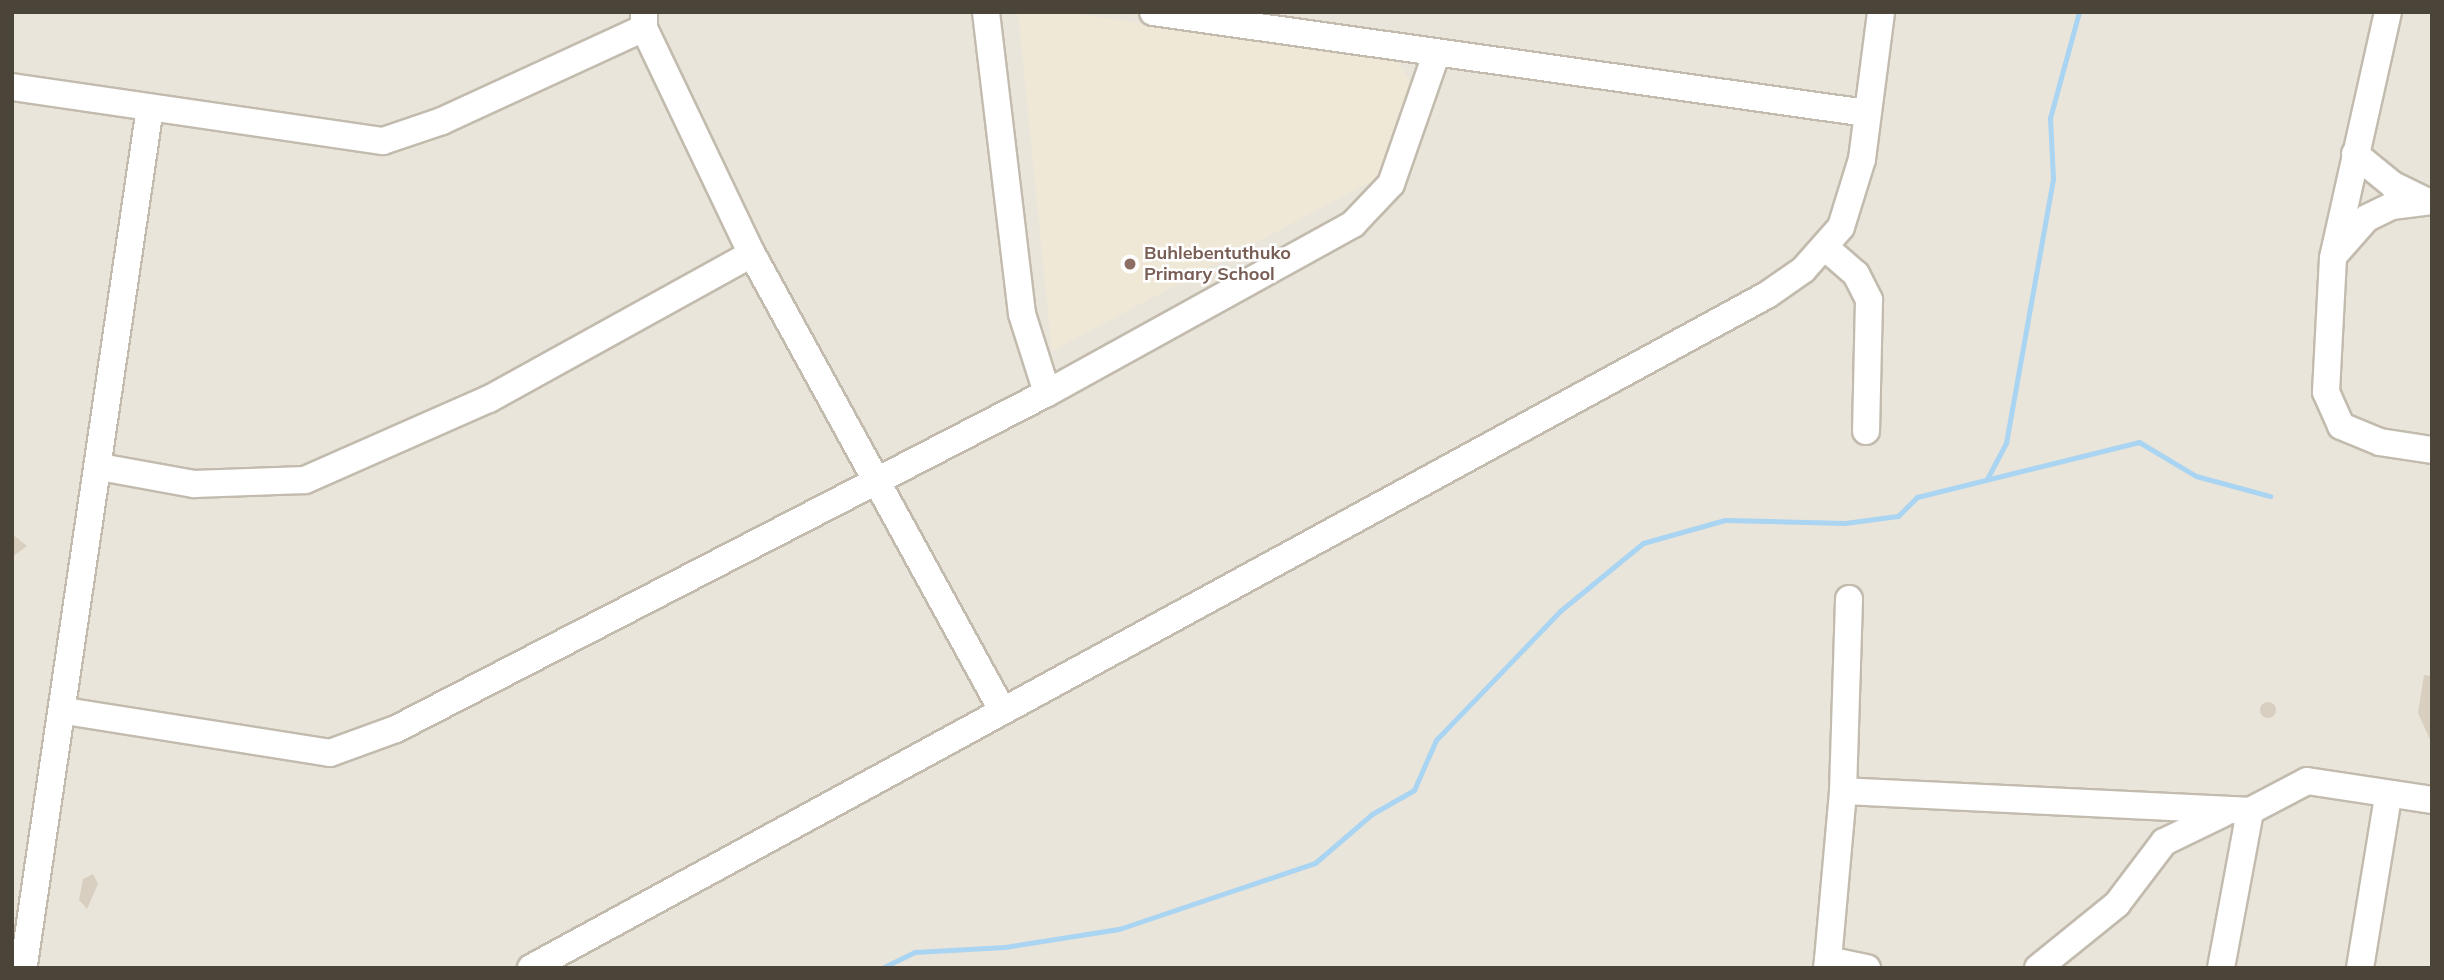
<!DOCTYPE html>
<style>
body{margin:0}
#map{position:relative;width:2444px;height:980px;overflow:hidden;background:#f6f3ec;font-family:Mulish,sans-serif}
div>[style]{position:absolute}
.residential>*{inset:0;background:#eae5da}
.education>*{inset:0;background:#efe8d6}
.stream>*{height:5px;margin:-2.5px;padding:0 2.5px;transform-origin:2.5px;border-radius:2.5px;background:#a9d4f2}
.building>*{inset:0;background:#d8cfc1}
.round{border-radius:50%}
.roads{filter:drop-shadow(2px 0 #c2bbae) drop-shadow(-2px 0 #c2bbae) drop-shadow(0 2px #c2bbae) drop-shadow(0 -2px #c2bbae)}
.minor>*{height:26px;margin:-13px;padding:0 13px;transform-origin:13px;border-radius:13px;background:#fff}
.dots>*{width:19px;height:19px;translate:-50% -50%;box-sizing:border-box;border:4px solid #fff;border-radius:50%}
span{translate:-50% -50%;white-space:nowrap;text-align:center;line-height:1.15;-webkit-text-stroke:5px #fff;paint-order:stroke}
.education-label{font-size:18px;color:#785e54;font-weight:700}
.left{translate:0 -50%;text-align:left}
.frame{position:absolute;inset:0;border:14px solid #4b4439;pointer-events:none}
</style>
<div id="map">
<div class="residential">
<div style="clip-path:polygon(12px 12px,2432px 12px,2432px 968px,12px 968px)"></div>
</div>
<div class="education">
<div style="clip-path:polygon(1018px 12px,1061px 12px,1396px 59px,1409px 80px,1398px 153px,1381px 176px,1052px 351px)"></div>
</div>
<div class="stream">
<div style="left:1987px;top:479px;width:41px;rotate:-62.2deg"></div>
<div style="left:2006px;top:443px;width:268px;rotate:-79.9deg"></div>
<div style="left:2053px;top:179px;width:61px;rotate:-92.8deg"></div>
<div style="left:2050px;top:118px;width:110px;rotate:-74.7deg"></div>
<div style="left:882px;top:968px;width:37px;rotate:-26deg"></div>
<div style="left:915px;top:952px;width:90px;rotate:-3.2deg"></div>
<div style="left:1005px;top:947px;width:115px;rotate:-9deg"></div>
<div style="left:1119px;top:929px;width:207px;rotate:-18.6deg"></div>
<div style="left:1315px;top:863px;width:75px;rotate:-40.7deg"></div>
<div style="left:1372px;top:814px;width:48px;rotate:-29.7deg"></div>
<div style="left:1414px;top:790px;width:55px;rotate:-66.3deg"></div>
<div style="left:1436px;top:740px;width:179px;rotate:-46.1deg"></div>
<div style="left:1560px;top:611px;width:107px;rotate:-39.3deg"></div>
<div style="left:1643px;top:543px;width:85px;rotate:-15.7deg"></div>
<div style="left:1725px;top:520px;width:120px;rotate:1.4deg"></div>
<div style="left:1845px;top:523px;width:53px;rotate:-7.5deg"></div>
<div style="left:1898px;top:516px;width:27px;rotate:-45deg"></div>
<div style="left:1917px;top:497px;width:229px;rotate:-13.9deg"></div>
<div style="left:2139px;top:442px;width:66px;rotate:30.8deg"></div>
<div style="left:2196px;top:476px;width:77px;rotate:15.1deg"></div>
</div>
<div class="building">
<div style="clip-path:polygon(12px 534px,27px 546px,12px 557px)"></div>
<div style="clip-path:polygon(2424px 675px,2432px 676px,2432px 744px,2418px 713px)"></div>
<div class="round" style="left:2260px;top:702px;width:16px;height:16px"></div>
<div style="clip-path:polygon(93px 874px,98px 884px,87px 909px,79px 900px,83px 879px)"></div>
</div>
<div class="roads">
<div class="minor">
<div style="left:644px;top:12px;width:16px;rotate:90deg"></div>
<div style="left:644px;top:28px;width:250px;rotate:64.5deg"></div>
<div style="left:752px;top:254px;width:518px;rotate:61.26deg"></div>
<div style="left:986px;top:12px;width:304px;rotate:83.2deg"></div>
<div style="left:1022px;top:314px;width:83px;rotate:72.4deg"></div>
<div style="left:1153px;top:12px;width:720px;rotate:8.06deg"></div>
<div style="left:2388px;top:12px;width:252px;rotate:102.6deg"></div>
<div style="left:2333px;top:258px;width:134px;rotate:93deg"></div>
<div style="left:2326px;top:392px;width:37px;rotate:66deg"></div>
<div style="left:2341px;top:426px;width:42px;rotate:22.3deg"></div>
<div style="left:2380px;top:442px;width:53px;rotate:8.7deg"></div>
<div style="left:12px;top:87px;width:375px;rotate:8.3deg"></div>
<div style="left:383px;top:141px;width:62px;rotate:-18.7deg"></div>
<div style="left:442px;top:121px;width:222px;rotate:-24.7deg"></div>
<div style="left:2355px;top:154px;width:49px;rotate:39.2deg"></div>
<div style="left:2393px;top:185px;width:37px;rotate:26deg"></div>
<div style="left:1826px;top:248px;width:40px;rotate:41deg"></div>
<div style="left:1856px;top:274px;width:29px;rotate:63deg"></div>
<div style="left:1869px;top:300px;width:131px;rotate:91.3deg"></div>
<div style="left:2337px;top:252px;width:45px;rotate:-48.6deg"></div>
<div style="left:2367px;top:218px;width:28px;rotate:-26deg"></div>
<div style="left:2392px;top:206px;width:40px;rotate:-7.1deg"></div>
<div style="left:100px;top:467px;width:96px;rotate:10.3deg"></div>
<div style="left:194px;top:484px;width:111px;rotate:-2.1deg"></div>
<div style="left:305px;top:480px;width:201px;rotate:-23.8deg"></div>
<div style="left:489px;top:399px;width:300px;rotate:-28.9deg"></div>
<div style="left:65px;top:711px;width:268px;rotate:9deg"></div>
<div style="left:330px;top:753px;width:70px;rotate:-20deg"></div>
<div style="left:396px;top:729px;width:733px;rotate:-27.3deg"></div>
<div style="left:1047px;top:393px;width:350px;rotate:-28.9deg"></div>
<div style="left:1353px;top:224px;width:55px;rotate:-46.5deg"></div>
<div style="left:1391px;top:184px;width:137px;rotate:-70.8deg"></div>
<div style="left:1843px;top:791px;width:192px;rotate:-88.2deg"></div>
<div style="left:1828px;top:960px;width:170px;rotate:-84.9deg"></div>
<div style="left:1843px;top:791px;width:407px;rotate:2.8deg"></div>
<div style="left:24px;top:964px;width:865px;rotate:-81.63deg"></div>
<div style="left:531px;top:968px;width:1407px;rotate:-28.57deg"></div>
<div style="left:1767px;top:295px;width:44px;rotate:-34.8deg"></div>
<div style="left:1803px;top:270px;width:57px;rotate:-48.5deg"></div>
<div style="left:1841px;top:227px;width:71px;rotate:-72.8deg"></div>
<div style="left:1862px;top:159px;width:148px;rotate:-82.6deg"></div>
<div style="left:1827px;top:968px;width:8px;rotate:-83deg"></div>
<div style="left:1828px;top:960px;width:40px;rotate:12deg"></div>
<div style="left:2038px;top:968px;width:102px;rotate:-39deg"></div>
<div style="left:2117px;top:904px;width:78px;rotate:-52.8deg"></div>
<div style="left:2164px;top:842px;width:67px;rotate:-25.8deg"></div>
<div style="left:2221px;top:968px;width:160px;rotate:-79.5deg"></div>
<div style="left:2250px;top:811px;width:64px;rotate:-27.8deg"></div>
<div style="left:2307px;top:781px;width:126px;rotate:8.6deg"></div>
<div style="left:2360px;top:968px;width:173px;rotate:-80.7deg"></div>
</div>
</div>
<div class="dots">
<div style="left:1130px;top:264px;background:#8d6e63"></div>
</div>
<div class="education-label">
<span class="left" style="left:1144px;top:264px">Buhlebentuthuko<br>Primary School</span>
</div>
<div class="frame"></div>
</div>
